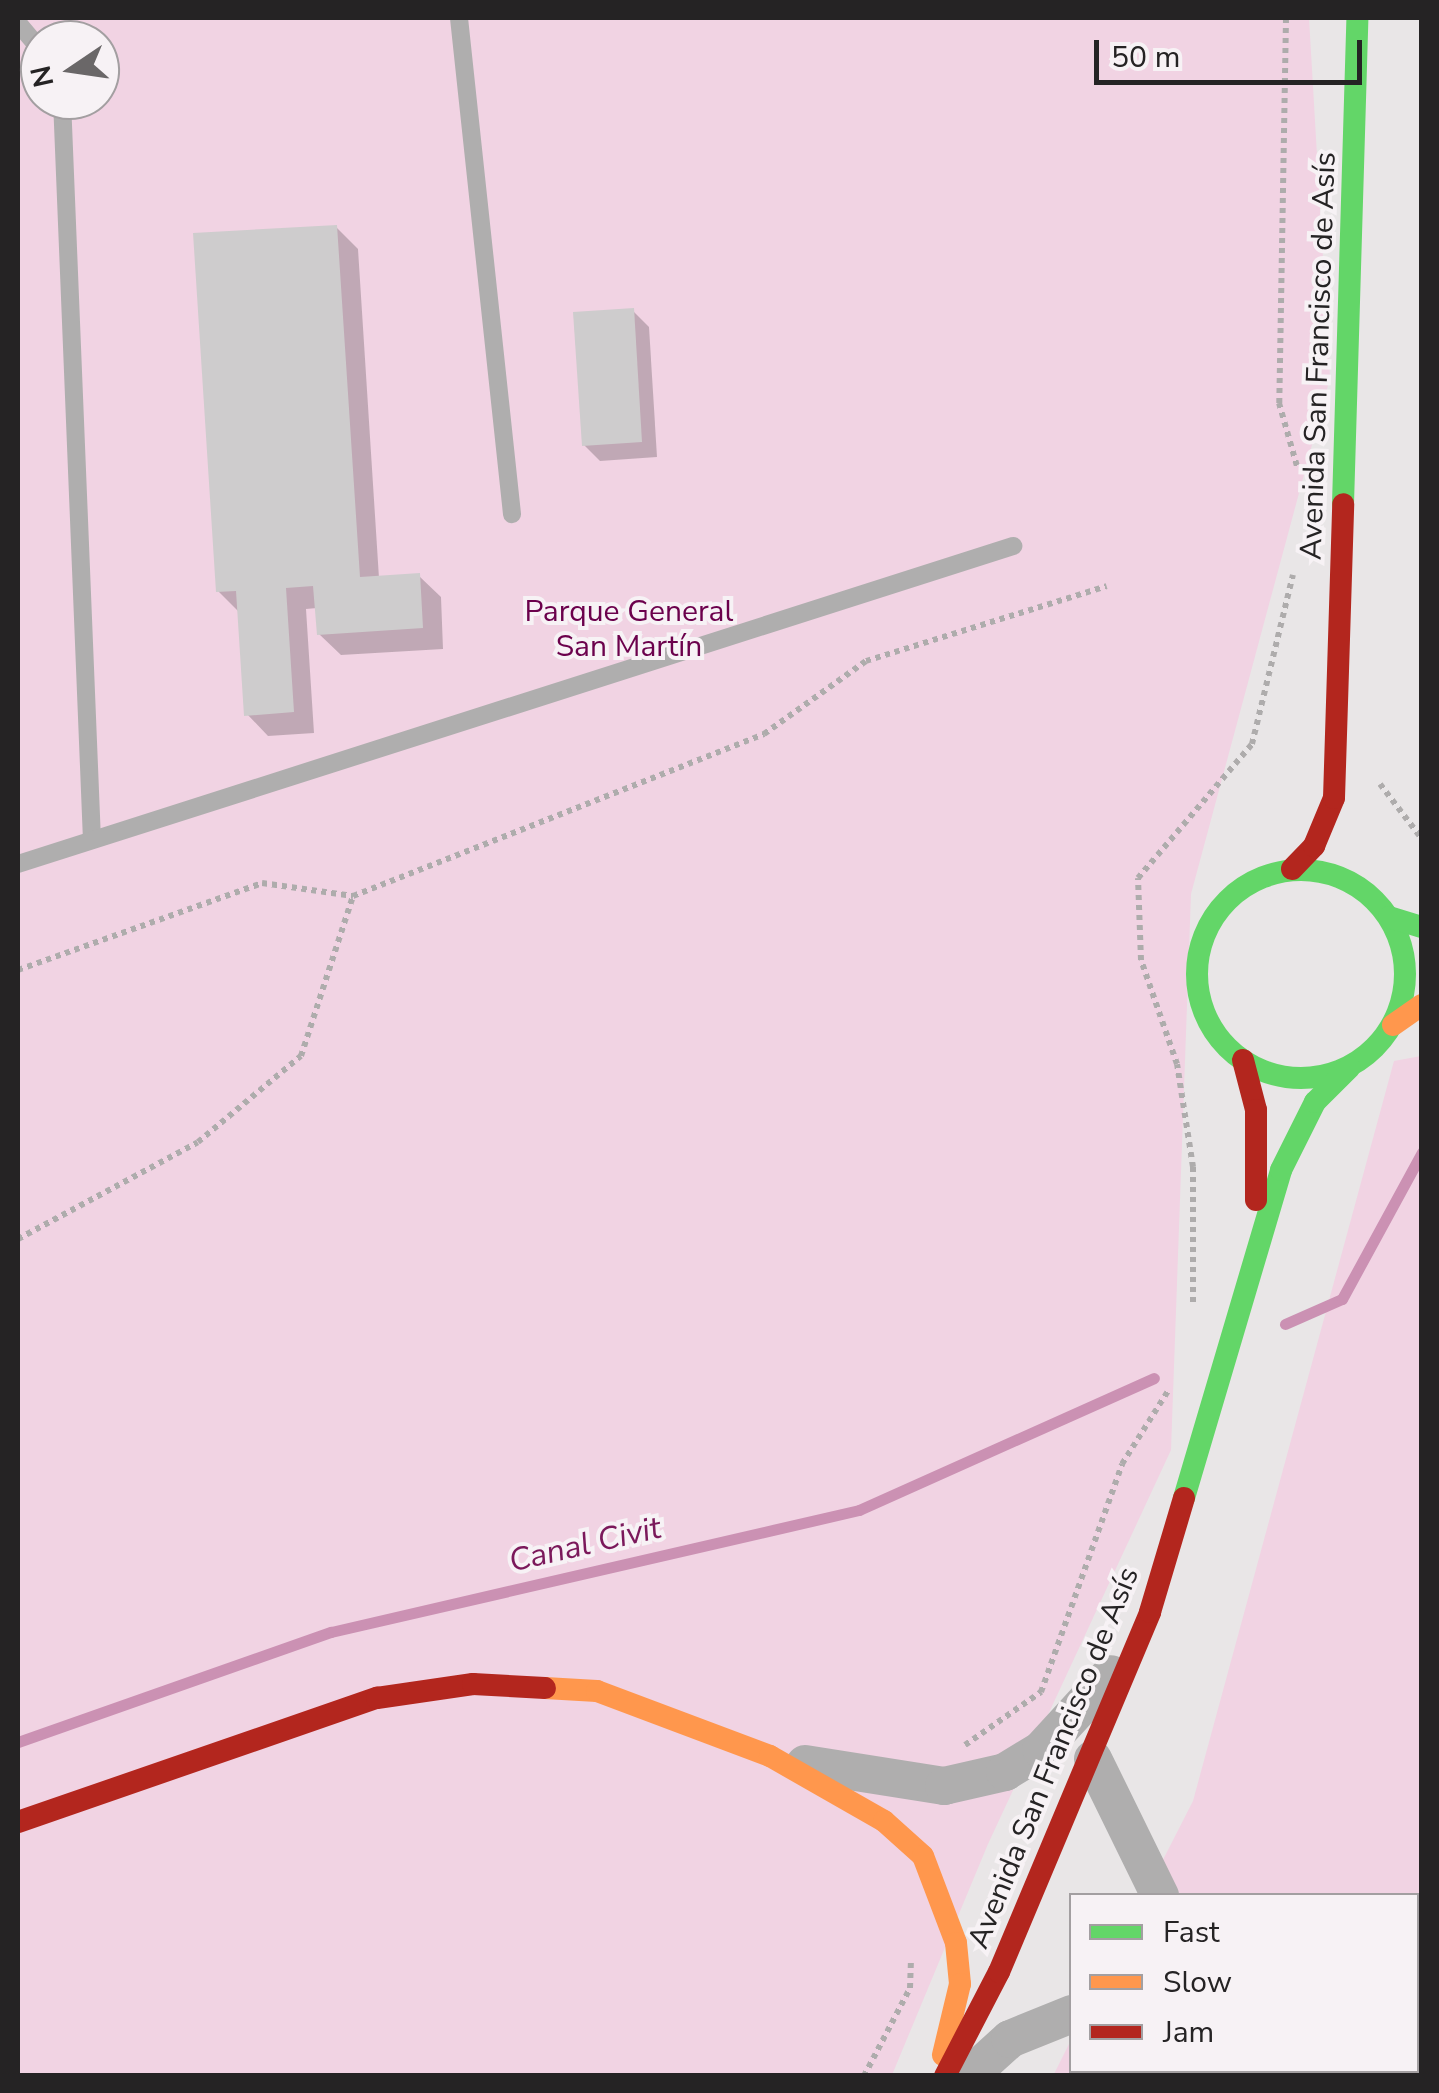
<!DOCTYPE html>
<meta charset="utf-8">
<style>
body{margin:0}
#map{position:relative;width:1439px;height:2093px;overflow:hidden;background:#e9e6e7;font-family:"Nunito Sans",sans-serif}
div>[style]{position:absolute}
.green>*{inset:0;background:#f1d3e3}
.shadow>*{inset:0;background:#0003}
.stream>*{height:11px;margin:-5.5px;padding:0 5.5px;transform-origin:5.5px;border-radius:5.5px;background:#cb91b3}
.building>*{inset:0;background:#cecccd}
.path>*{height:6px;margin-top:-3px;transform-origin:0;background:repeating-linear-gradient(90deg,#aeacac 0 5px,transparent 0 10px)}
.lane>*{height:18px;margin:-9px;padding:0 9px;transform-origin:9px;border-radius:9px;background:#afaeae}
.street>*{height:38px;margin:-19px;padding:0 19px;transform-origin:19px;border-radius:19px;background:#afaeae}
.fast>*{height:22px;margin:-11px;padding:0 11px;transform-origin:11px;border-radius:11px;background:#63d668}
.fast>.ring{margin:-11px;padding:0;box-sizing:content-box;background:none;border:22px solid #63d668;border-radius:50%}
.slow>*{height:22px;margin:-11px;padding:0 11px;transform-origin:11px;border-radius:11px;background:#ff974d}
.jam>*{height:22px;margin:-11px;padding:0 11px;transform-origin:11px;border-radius:11px;background:#b3261e}
span{translate:-50% -50%;white-space:nowrap;text-align:center;line-height:1.15;-webkit-text-stroke:8px #f7f2f5;paint-order:stroke}
.street-label{font-size:30px;color:#252324}
.park-label{font-size:30px;color:#6b014c}
.water-label{font-size:32px;color:#7b195b;font-style:italic}
.frame{position:absolute;inset:0;border:20px solid #252324;pointer-events:none}
.legend{position:absolute;left:1069px;top:1893px;width:350px;height:180px;box-sizing:border-box;background:#f7f2f5;border:2px solid #a39fa1;margin:0;padding:12px 18px;list-style:none;font-size:30px;color:#252324}
.legend li{display:flex;align-items:center;gap:20px;height:50px}
.legend b{width:50px;border:2px solid #a39fa1}
.north{position:absolute;left:20px;top:20px;width:100px;height:100px;box-sizing:border-box;background:#f7f2f5;border:2px solid #a39fa1;border-radius:50%;rotate:257deg;font-size:28px;font-weight:700;line-height:40px;text-align:center;color:#252324}
.north::after{content:'';display:block;margin:auto;width:35px;height:45px;background:#6a6768;clip-path:polygon(50% 0,100% 100%,50% 72%,0 100%)}
.scale{position:absolute;left:1094px;top:40px;width:268px;height:45px;box-sizing:border-box;border:5px solid #252324;border-top:0;padding-left:12px;font-size:30px;line-height:35px;white-space:nowrap;color:#252324;-webkit-text-stroke:8px #f7f2f5;paint-order:stroke}
</style>
<div id="map">
<div class="green">
<div style="clip-path:polygon(evenodd,18px 18px,1309px 18px,1330px 378px,1191px 894px,1171px 1450px,988px 1844px,892px 2075px,18px 2075px,18px 18px,40px 40px,100px 40px,100px 100px,40px 100px,40px 40px)"></div>
<div style="clip-path:polygon(1421px 1056px,1421px 2075px,1053px 2076px,1071px 2040px,1072px 2070px,1416px 2070px,1416px 1896px,1145px 1895px,1193px 1801px,1394px 1061px)"></div>
</div>
<div class="shadow">
<div style="clip-path:polygon(336px 227px,358px 249px,379px 578px,419px 576px,441px 597px,443px 649px,341px 655px,319px 634px,317px 608px,306px 609px,314px 733px,268px 736px,247px 714px,240px 613px,218px 591px)"></div>
<div style="clip-path:polygon(633px 311px,649px 327px,657px 457px,600px 461px,584px 445px)"></div>
</div>
<div class="stream">
<div style="left:1285px;top:1324px;width:62px;rotate:-23.7deg"></div>
<div style="left:1342px;top:1299px;width:167px;rotate:-61.4deg"></div>
<div style="left:18px;top:1742px;width:332px;rotate:-19.4deg"></div>
<div style="left:331px;top:1632px;width:542px;rotate:-13.01deg"></div>
<div style="left:859px;top:1510px;width:323px;rotate:-24.1deg"></div>
</div>
<div class="building">
<div style="clip-path:polygon(337px 225px,360px 577px,420px 573px,423px 628px,317px 635px,313px 586px,286px 588px,294px 712px,244px 716px,236px 591px,216px 592px,193px 233px)"></div>
<div style="clip-path:polygon(634px 308px,642px 442px,582px 446px,573px 312px)"></div>
</div>
<div class="path">
<div style="left:1286px;top:18px;width:385px;rotate:91deg"></div>
<div style="left:1279px;top:403px;width:66px;rotate:74.1deg"></div>
<div style="left:1380px;top:784px;width:69px;rotate:52.6deg"></div>
<div style="left:18px;top:970px;width:259px;rotate:-19.6deg"></div>
<div style="left:262px;top:883px;width:92px;rotate:8.1deg"></div>
<div style="left:18px;top:1239px;width:204px;rotate:-28.3deg"></div>
<div style="left:198px;top:1142px;width:134px;rotate:-39.9deg"></div>
<div style="left:301px;top:1056px;width:168px;rotate:-72deg"></div>
<div style="left:353px;top:896px;width:442px;rotate:-21.5deg"></div>
<div style="left:764px;top:734px;width:125px;rotate:-35.6deg"></div>
<div style="left:866px;top:661px;width:252px;rotate:-17.3deg"></div>
<div style="left:1193px;top:1302px;width:135px;rotate:-90deg"></div>
<div style="left:1193px;top:1167px;width:104px;rotate:-98.8deg"></div>
<div style="left:1177px;top:1064px;width:110px;rotate:-109.1deg"></div>
<div style="left:1141px;top:960px;width:82px;rotate:-92.1deg"></div>
<div style="left:1138px;top:878px;width:176px;rotate:-49.6deg"></div>
<div style="left:1252px;top:744px;width:174px;rotate:-76.4deg"></div>
<div style="left:965px;top:1745px;width:93px;rotate:-34.9deg"></div>
<div style="left:1041px;top:1692px;width:242px;rotate:-70.4deg"></div>
<div style="left:1122px;top:1464px;width:86px;rotate:-57.8deg"></div>
<div style="left:864px;top:2076px;width:99px;rotate:-62.4deg"></div>
<div style="left:910px;top:1988px;width:25px;rotate:-88deg"></div>
</div>
<div class="lane">
<div style="left:459px;top:18px;width:499px;rotate:83.9deg"></div>
<div style="left:18px;top:23px;width:34px;rotate:50deg"></div>
<div style="left:62px;top:100px;width:740px;rotate:87.68deg"></div>
<div style="left:18px;top:864px;width:1045px;rotate:-17.72deg"></div>
</div>
<div class="street">
<div style="left:1093px;top:1759px;width:153px;rotate:63.9deg"></div>
<div style="left:805px;top:1764px;width:141px;rotate:9deg"></div>
<div style="left:944px;top:1786px;width:63px;rotate:-12.9deg"></div>
<div style="left:1005px;top:1772px;width:42px;rotate:-31.4deg"></div>
<div style="left:1041px;top:1750px;width:103px;rotate:-47.4deg"></div>
<div style="left:1301px;top:2070px;width:10px;rotate:37deg"></div>
<div style="left:969px;top:2076px;width:55px;rotate:-42.1deg"></div>
<div style="left:1010px;top:2039px;width:67px;rotate:-22deg"></div>
</div>
<div class="fast">
<div style="left:1343px;top:504px;width:486px;rotate:-88.3deg"></div>
<div class="ring" style="left:1197px;top:870px;width:186px;height:186px"></div>
<div style="left:1389px;top:917px;width:34px;rotate:17deg"></div>
<div style="left:1184px;top:1498px;width:342px;rotate:-73.5deg"></div>
<div style="left:1281px;top:1170px;width:76px;rotate:-63.4deg"></div>
<div style="left:1315px;top:1102px;width:49px;rotate:-45deg"></div>
</div>
<div class="slow">
<div style="left:1393px;top:1025px;width:35px;rotate:-35deg"></div>
<div style="left:545px;top:1688px;width:52px;rotate:3.3deg"></div>
<div style="left:597px;top:1691px;width:185px;rotate:20.6deg"></div>
<div style="left:770px;top:1756px;width:131px;rotate:29.7deg"></div>
<div style="left:884px;top:1821px;width:52px;rotate:41.9deg"></div>
<div style="left:923px;top:1856px;width:93px;rotate:69.2deg"></div>
<div style="left:956px;top:1943px;width:41px;rotate:84.4deg"></div>
<div style="left:960px;top:1984px;width:73px;rotate:103.5deg"></div>
</div>
<div class="jam">
<div style="left:1292px;top:869px;width:32px;rotate:-46deg"></div>
<div style="left:1314px;top:846px;width:52px;rotate:-67.4deg"></div>
<div style="left:1334px;top:798px;width:294px;rotate:-88.2deg"></div>
<div style="left:1243px;top:1060px;width:52px;rotate:75.4deg"></div>
<div style="left:1256px;top:1110px;width:90px;rotate:90deg"></div>
<div style="left:18px;top:1822px;width:380px;rotate:-19.1deg"></div>
<div style="left:377px;top:1698px;width:97px;rotate:-8.3deg"></div>
<div style="left:473px;top:1684px;width:72px;rotate:3.2deg"></div>
<div style="left:945px;top:2076px;width:117px;rotate:-62.6deg"></div>
<div style="left:999px;top:1972px;width:390px;rotate:-67.2deg"></div>
<div style="left:1150px;top:1612px;width:119px;rotate:-73.4deg"></div>
</div>
<div class="street-label">
<span style="left:1319px;top:356px;rotate:-88deg">Avenida San Francisco de Asís</span>
<span style="left:1054px;top:1758px;rotate:-68deg">Avenida San Francisco de Asís</span>
</div>
<div class="park-label">
<span style="left:629px;top:629px">Parque General<br>San Martín</span>
</div>
<div class="water-label">
<span style="left:585px;top:1545px;rotate:-13deg">Canal Civit</span>
</div>
<div class="frame"></div>
<ul class="legend">
<li><b style="height:12px;background:#63d668"></b>Fast</li>
<li><b style="height:12px;background:#ff974d"></b>Slow</li>
<li><b style="height:12px;background:#b3261e"></b>Jam</li>
</ul>
<div class="north">N</div>
<div class="scale">50 m</div>
</div>
